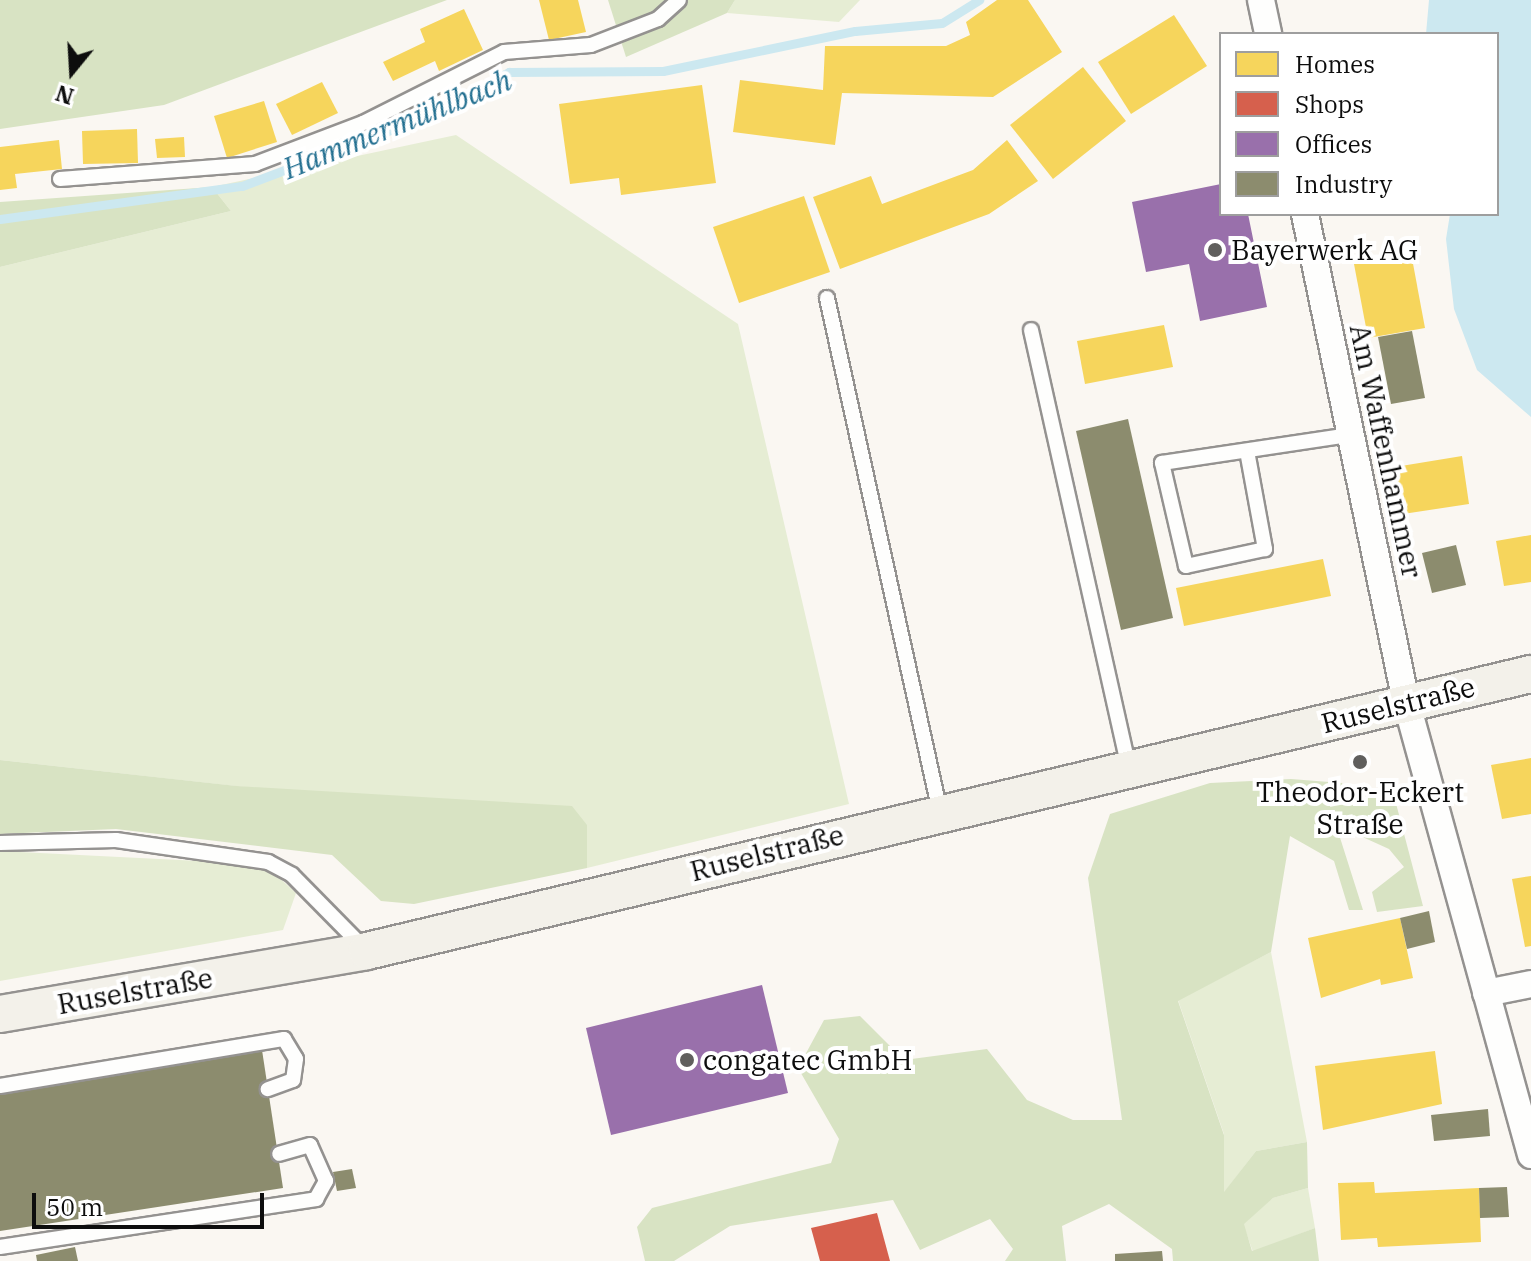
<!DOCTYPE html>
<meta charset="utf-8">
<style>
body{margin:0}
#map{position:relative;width:1531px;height:1261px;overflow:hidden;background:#faf7f2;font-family:"IBM Plex Serif",serif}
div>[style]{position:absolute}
.green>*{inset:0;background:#e6edd4}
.forest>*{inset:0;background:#d8e3c3}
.water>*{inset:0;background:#cce8f0}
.homes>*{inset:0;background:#f6d55c}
.shops>*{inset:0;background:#d6604d}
.offices>*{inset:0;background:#9970ab}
.industry>*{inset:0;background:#8c8c6e}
.stream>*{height:9px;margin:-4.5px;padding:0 4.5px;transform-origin:4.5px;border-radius:4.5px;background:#cce8f0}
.roads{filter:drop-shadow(2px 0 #949290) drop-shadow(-2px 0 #949290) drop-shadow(0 2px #949290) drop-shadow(0 -2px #949290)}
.lane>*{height:14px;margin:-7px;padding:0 7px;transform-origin:7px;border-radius:7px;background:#fefefd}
.street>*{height:26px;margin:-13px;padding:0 13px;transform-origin:13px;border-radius:13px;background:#fefefd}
.secondary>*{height:36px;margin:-18px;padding:0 18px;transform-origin:18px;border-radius:18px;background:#f3f1ea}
.dots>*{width:22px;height:22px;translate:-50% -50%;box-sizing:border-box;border:4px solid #fff;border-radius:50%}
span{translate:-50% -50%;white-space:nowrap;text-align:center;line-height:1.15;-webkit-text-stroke:8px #fff;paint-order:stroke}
.poi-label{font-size:28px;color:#0d0d0d}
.left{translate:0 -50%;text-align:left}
.street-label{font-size:28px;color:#0d0d0d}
.water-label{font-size:30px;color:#247091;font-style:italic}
.legend{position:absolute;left:1219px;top:32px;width:280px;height:184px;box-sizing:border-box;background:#fff;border:2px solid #9e9e9e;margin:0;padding:10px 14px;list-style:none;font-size:24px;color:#0d0d0d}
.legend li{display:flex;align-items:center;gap:16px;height:40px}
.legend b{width:40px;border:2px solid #9e9e9e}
.north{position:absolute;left:32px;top:32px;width:80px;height:80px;-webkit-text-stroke:6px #fff;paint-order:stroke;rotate:198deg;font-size:22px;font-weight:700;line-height:32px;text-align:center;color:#0d0d0d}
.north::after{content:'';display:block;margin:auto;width:28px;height:36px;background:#0d0d0d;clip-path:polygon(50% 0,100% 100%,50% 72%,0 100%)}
.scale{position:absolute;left:32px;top:1193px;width:232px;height:36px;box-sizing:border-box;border:4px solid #0d0d0d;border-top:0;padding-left:10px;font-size:24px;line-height:28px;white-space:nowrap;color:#0d0d0d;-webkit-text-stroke:6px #fff;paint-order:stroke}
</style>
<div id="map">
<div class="green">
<div style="clip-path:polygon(735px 0,860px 0,839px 22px,727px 13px)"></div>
<div style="clip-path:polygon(456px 135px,738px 324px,849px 804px,587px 868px,587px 825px,0 760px,0 267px,231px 211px,212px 187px)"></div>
<div style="clip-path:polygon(0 851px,219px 862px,272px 871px,296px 893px,283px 930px,0 981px)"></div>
<div style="clip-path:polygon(1271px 952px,1307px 1142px,1256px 1151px,1223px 1194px,1224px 1134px,1178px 1000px)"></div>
<div style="clip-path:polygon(1308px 1188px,1315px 1228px,1253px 1252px,1243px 1224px,1273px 1198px)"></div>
</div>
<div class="forest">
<div style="clip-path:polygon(0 0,447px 0,164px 105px,0 129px)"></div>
<div style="clip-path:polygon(608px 0,735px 0,727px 13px,626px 57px)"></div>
<div style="clip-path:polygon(212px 187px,231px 211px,0 267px,0 202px)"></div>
<div style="clip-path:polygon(0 760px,237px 786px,572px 806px,587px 825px,587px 868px,414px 904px,381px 901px,332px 855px,116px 829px,0 834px)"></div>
<div style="clip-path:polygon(1291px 779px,1342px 783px,1347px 798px,1393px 792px,1423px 906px,1377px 912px,1372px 892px,1404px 867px,1389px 849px,1336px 825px,1363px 910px,1349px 910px,1334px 861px,1290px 836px,1271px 952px,1178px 1001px,1224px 1135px,1224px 1192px,1256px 1151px,1307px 1142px,1308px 1188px,1273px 1198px,1244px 1224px,1252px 1251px,1315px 1228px,1319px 1261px,1173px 1261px,1172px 1249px,1109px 1204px,1062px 1226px,1066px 1261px,1005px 1261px,1013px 1249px,990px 1219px,920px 1250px,893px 1200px,730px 1226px,674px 1261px,645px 1261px,637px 1227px,652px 1208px,831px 1163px,839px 1139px,798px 1068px,824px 1020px,860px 1016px,904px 1060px,987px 1049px,1027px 1100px,1073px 1120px,1122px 1120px,1088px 878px,1110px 814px,1210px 783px)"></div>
</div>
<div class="water">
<div style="clip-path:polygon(1429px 0,1531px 0,1531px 417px,1477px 370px,1454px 309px,1446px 239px,1450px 214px,1497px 214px,1497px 34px,1426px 34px)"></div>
</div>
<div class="homes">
<div style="clip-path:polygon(539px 0,578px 0,586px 32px,549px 40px)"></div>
<div style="clip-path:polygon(997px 0,1028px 0,1062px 52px,993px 97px,842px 93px,835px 145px,733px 132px,740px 80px,823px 90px,825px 46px,946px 46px,970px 35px,966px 22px)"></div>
<div style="clip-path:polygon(464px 9px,483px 50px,439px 71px,435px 61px,393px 81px,383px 62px,425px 42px,420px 29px)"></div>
<div style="clip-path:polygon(1174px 15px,1207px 66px,1131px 114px,1098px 62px)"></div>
<div style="clip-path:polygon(1083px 67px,1126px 121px,1053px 179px,1010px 125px)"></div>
<div style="clip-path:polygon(322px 82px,338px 113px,292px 135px,276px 104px)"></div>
<div style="clip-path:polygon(702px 85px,716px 183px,621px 195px,619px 178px,570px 184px,559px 104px)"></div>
<div style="clip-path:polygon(264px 101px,277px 142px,227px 158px,214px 116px)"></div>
<div style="clip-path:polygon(137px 129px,138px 163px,83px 164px,82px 131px)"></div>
<div style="clip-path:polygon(184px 137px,185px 157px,157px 158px,155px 139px)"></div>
<div style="clip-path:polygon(59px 140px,62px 169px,15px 174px,17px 188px,0 190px,0 147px)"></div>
<div style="clip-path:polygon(1007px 140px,1038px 181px,989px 214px,840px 269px,813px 197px,871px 176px,882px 204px,973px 170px)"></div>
<div style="clip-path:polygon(804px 196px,830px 272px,739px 303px,713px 227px)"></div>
<div style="clip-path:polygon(1411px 253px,1425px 328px,1368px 338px,1354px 264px)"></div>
<div style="clip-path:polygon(1164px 325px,1173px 367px,1085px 384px,1077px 341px)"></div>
<div style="clip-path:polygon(1462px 456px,1469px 504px,1403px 514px,1395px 467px)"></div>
<div style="clip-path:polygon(1531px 535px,1531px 582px,1504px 586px,1496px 541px)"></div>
<div style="clip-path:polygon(1323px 559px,1331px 596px,1184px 626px,1176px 588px)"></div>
<div style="clip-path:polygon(1531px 758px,1531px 814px,1502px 819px,1491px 765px)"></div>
<div style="clip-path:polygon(1531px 876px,1531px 946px,1525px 947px,1512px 879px)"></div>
<div style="clip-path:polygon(1400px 918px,1413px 978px,1381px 985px,1380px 979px,1321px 998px,1308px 938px)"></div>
<div style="clip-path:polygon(1435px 1051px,1442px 1104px,1323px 1130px,1315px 1066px)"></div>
<div style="clip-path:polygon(1374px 1182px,1375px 1193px,1479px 1188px,1481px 1242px,1378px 1247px,1377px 1238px,1341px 1240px,1338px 1183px)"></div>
</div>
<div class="shops">
<div style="clip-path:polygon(877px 1213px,890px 1261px,820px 1261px,811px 1228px)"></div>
</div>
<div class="offices">
<div style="clip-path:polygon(1221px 184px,1221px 214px,1248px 214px,1267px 307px,1200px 321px,1189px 264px,1146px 272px,1132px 202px)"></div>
<div style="clip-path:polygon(762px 985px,788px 1093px,611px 1135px,586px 1028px)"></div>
</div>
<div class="industry">
<div style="clip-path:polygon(1412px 331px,1425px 398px,1391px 404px,1378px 337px)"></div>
<div style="clip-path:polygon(1128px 419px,1173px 618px,1121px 630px,1076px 431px)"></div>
<div style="clip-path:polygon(1456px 545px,1466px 585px,1432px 593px,1422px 553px)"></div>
<div style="clip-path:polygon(1429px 911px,1435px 942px,1407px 949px,1400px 918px)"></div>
<div style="clip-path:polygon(262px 1050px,283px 1188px,0 1231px,0 1091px)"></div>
<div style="clip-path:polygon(1488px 1109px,1490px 1136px,1434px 1141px,1431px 1115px)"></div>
<div style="clip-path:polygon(352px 1169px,356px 1188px,337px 1191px,333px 1172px)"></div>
<div style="clip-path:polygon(1507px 1187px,1509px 1217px,1480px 1218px,1479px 1188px)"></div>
<div style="clip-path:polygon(75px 1247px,78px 1261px,37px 1261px,36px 1255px)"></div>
<div style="clip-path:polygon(1162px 1251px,1163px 1261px,1115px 1261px,1115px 1254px)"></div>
</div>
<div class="stream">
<div style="left:0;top:219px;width:244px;rotate:-7.8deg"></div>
<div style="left:242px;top:186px;width:206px;rotate:-20.7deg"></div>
<div style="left:435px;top:113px;width:85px;rotate:-29deg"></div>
<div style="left:509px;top:72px;width:154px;rotate:-0.4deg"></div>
<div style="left:663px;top:71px;width:196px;rotate:-11.8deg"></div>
<div style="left:855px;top:31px;width:87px;rotate:-5.3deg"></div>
<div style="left:942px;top:23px;width:44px;rotate:-31.9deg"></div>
</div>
<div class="roads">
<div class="lane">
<div style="left:60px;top:179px;width:196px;rotate:-4.4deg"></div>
<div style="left:255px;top:164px;width:116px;rotate:-20.8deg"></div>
<div style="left:363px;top:123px;width:158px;rotate:-26.7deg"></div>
<div style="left:504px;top:52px;width:87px;rotate:-4.6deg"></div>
<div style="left:591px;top:45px;width:72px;rotate:-21.2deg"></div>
<div style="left:658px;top:19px;width:28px;rotate:-42deg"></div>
<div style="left:827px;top:298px;width:526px;rotate:77.6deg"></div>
<div style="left:1031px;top:330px;width:449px;rotate:77.4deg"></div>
<div style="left:1247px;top:451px;width:100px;rotate:79.6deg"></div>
<div style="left:1265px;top:549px;width:81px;rotate:167.9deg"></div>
<div style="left:1186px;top:566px;width:106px;rotate:-103.1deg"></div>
<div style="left:1162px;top:463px;width:190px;rotate:-8.5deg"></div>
<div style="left:0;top:843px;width:116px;rotate:-1.5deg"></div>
<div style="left:116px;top:840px;width:154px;rotate:8.2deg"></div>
<div style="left:268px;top:862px;width:27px;rotate:28deg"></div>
<div style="left:292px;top:875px;width:103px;rotate:45.4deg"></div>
<div style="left:0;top:1086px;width:288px;rotate:-9.4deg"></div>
<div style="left:284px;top:1039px;width:23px;rotate:59deg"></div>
<div style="left:296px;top:1059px;width:21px;rotate:98deg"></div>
<div style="left:293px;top:1080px;width:27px;rotate:160deg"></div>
<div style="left:0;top:1247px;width:320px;rotate:-8.6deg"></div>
<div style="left:316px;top:1199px;width:21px;rotate:-61deg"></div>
<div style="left:326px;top:1181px;width:39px;rotate:-114deg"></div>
<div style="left:310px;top:1145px;width:32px;rotate:164deg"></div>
</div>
<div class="street">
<div style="left:1261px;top:0;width:35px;rotate:78deg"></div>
<div style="left:1305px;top:214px;width:497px;rotate:78.3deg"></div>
<div style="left:1406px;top:701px;width:471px;rotate:74.6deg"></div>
<div style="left:1486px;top:993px;width:46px;rotate:-11.3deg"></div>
</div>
<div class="secondary">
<div style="left:0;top:1014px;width:372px;rotate:-9.7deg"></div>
<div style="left:367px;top:951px;width:1197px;rotate:-13.39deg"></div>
</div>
</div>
<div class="dots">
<div style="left:1215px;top:250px;background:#605f5d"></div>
<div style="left:1360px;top:762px;background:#605f5d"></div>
<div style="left:687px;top:1060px;background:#605f5d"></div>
</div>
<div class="poi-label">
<span class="left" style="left:1231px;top:250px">Bayerwerk AG</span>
<span style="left:1360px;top:808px">Theodor-Eckert<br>Straße</span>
<span class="left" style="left:703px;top:1060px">congatec GmbH</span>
</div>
<div class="street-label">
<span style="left:1386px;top:451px;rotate:78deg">Am Waffenhammer</span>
<span style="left:1398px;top:705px;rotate:-14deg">Ruselstraße</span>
<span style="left:767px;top:853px;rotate:-14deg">Ruselstraße</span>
<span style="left:135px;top:991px;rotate:-10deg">Ruselstraße</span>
</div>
<div class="water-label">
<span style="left:397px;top:124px;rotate:-22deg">Hammermühlbach</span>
</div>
<ul class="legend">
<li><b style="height:22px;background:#f6d55c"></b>Homes</li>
<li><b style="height:22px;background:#d6604d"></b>Shops</li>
<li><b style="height:22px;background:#9970ab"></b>Offices</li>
<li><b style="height:22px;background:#8c8c6e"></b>Industry</li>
</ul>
<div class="north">N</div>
<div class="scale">50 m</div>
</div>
